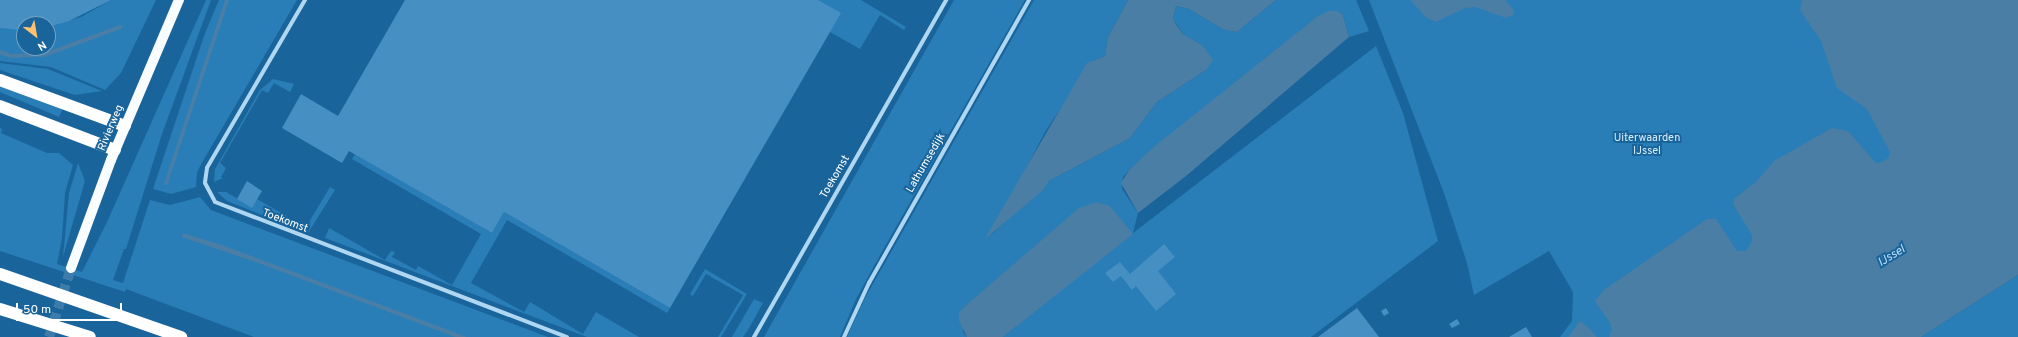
<!DOCTYPE html>
<style>
body{margin:0}
#map{position:relative;width:2018px;height:337px;overflow:hidden;background:#19649b;font-family:Overpass,sans-serif}
div>[style]{position:absolute}
.green>*{inset:0;background:#297eb7}
.water>*{inset:0;background:#4a7ea4}
.stream>*{height:4px;margin:-2px;padding:0 2px;transform-origin:2px;border-radius:2px;background:#4a7ea4}
.building>*{inset:0;background:#468fc3}
.primary-tunnel>*{height:10px;margin-top:-5px;transform-origin:0;background:repeating-linear-gradient(90deg,#3c7baa 0 10px,transparent 0 15px)}
.street>*{height:4px;margin:-2px;padding:0 2px;transform-origin:2px;border-radius:2px;background:#afd7f2}
.primary>*{height:10px;margin:-5px;padding:0 5px;transform-origin:5px;border-radius:5px;background:#fafdff}
.highway>*{height:12px;margin:-6px;padding:0 6px;transform-origin:6px;border-radius:6px;background:#fff}
span{translate:-50% -50%;white-space:nowrap;text-align:center;line-height:1.15;-webkit-text-stroke:4px #19649b;paint-order:stroke}
.street-label{font-size:11px;color:#fff}
.park-label{font-size:11px;color:#d7edfc}
.water-label{font-size:12px;color:#bce0f8;font-style:italic}
.north{position:absolute;left:16px;top:16px;width:40px;height:40px;box-sizing:border-box;background:#19649b;border:1px solid #75a2c3;border-radius:50%;rotate:149deg;font-size:11px;font-weight:700;line-height:16px;text-align:center;color:#fff}
.north::after{content:'';display:block;margin:auto;width:14px;height:18px;background:#ffc170;clip-path:polygon(50% 0,100% 100%,50% 72%,0 100%)}
.scale{position:absolute;left:16px;top:303px;width:106px;height:18px;box-sizing:border-box;border:2px solid #fff;border-top:0;padding-left:5px;font-size:12px;line-height:14px;white-space:nowrap;color:#fff;-webkit-text-stroke:3px #19649b;paint-order:stroke}
</style>
<div id="map">
<div class="green">
<div style="clip-path:polygon(111px 0,156px 0,121px 73px,105px 90px,51px 67px,0 61px,0 28px,24px 29px,24px 48px,48px 48px,48px 27px,81px 17px)"></div>
<div style="clip-path:polygon(206px 0,211px 0,162px 134px,126px 249px,124px 249px,113px 280px,123px 283px,150px 200px,170px 205px,200px 197px,211px 210px,548px 337px,254px 337px,126px 289px,125px 292px,0 251px,0 128px,2px 129px,1px 133px,47px 153px,59px 153px,73px 165px,65px 193px,62px 238px,57px 264px,82px 272px,107px 222px)"></div>
<div style="clip-path:polygon(219px 0,297px 0,203px 161px,197px 172px,196px 187px,171px 194px,153px 189px,204px 36px)"></div>
<div style="clip-path:polygon(818px 0,861px 0,906px 27px,904px 30px,880px 15px,860px 49px,830px 32px)"></div>
<div style="clip-path:polygon(954px 0,1025px 0,879px 257px,856px 299px,840px 337px,764px 337px)"></div>
<div style="clip-path:polygon(1034px 0,1128px 0,1108px 37px,1105px 56px,1092px 61px,1045px 132px,992px 234px,1049px 181px,1130px 138px,1157px 102px,1206px 70px,1202px 45px,1183px 34px,1173px 19px,1176px 6px,1189px 9px,1224px 30px,1237px 32px,1276px 0,1356px 0,1369px 31px,1349px 37px,1343px 15px,1208px 105px,1129px 170px,1123px 177px,1122px 189px,1138px 213px,1133px 233px,1376px 46px,1403px 113px,1438px 241px,1311px 337px,1003px 337px,1030px 315px,980px 294px,964px 307px,963px 332px,967px 337px,847px 337px,865px 298px)"></div>
<div style="clip-path:polygon(1369px 0,2018px 0,2018px 75px,1616px 337px,1560px 337px,1572px 321px,1573px 292px,1549px 251px,1474px 295px,1467px 263px,1444px 193px)"></div>
<div style="clip-path:polygon(0 63px,48px 69px,102px 91px,75px 95px,0 70px)"></div>
<div style="clip-path:polygon(273px 79px,294px 84px,290px 92px,274px 83px,268px 93px,262px 90px,220px 163px,226px 168px,221px 177px,223px 178px,214px 182px,215px 169px,260px 90px)"></div>
<div style="clip-path:polygon(0 86px,63px 108px,59px 117px,0 92px)"></div>
<div style="clip-path:polygon(355px 154px,492px 233px,504px 212px,670px 308px,667px 313px,507px 220px,471px 283px,524px 312px,530px 302px,583px 334px,596px 312px,639px 337px,587px 337px,325px 238px,329px 228px,385px 260px,391px 251px,395px 252px,392px 257px,416px 270px,418px 266px,452px 285px,481px 234px,352px 159px)"></div>
<div style="clip-path:polygon(78px 163px,85px 181px,63px 257px,69px 193px)"></div>
<div style="clip-path:polygon(330px 187px,335px 190px,308px 233px,227px 201px,217px 192px,226px 192px,252px 207px,257px 199px,306px 227px)"></div>
<div style="clip-path:polygon(705px 269px,747px 294px,721px 337px,718px 337px,743px 295px,706px 274px,693px 296px,690px 294px)"></div>
<div style="clip-path:polygon(2018px 275px,2018px 337px,1921px 337px)"></div>
<div style="clip-path:polygon(754px 299px,763px 303px,748px 330px,743px 337px,732px 337px)"></div>
</div>
<div class="water">
<div style="clip-path:polygon(225px 0,229px 0,167px 185px,164px 184px)"></div>
<div style="clip-path:polygon(1128px 0,1276px 0,1237px 32px,1224px 30px,1189px 9px,1176px 6px,1173px 19px,1177px 26px,1183px 34px,1202px 45px,1213px 60px,1206px 70px,1157px 102px,1130px 138px,1049px 181px,1041px 192px,984px 240px,1087px 63px,1105px 56px,1108px 37px)"></div>
<div style="clip-path:polygon(1410px 0,1505px 0,1514px 10px,1513px 15px,1506px 18px,1475px 7px,1465px 8px,1436px 22px,1427px 18px)"></div>
<div style="clip-path:polygon(1802px 0,2018px 0,2018px 275px,1921px 337px,1609px 337px,1612px 330px,1610px 323px,1595px 301px,1604px 290px,1707px 219px,1716px 219px,1737px 251px,1746px 251px,1752px 241px,1752px 235px,1733px 204px,1734px 199px,1757px 181px,1774px 161px,1832px 128px,1848px 131px,1875px 162px,1879px 163px,1889px 158px,1890px 152px,1867px 109px,1837px 88px,1821px 41px,1800px 10px)"></div>
<div style="clip-path:polygon(1329px 11px,1337px 11px,1343px 15px,1349px 37px,1186px 176px,1138px 213px,1121px 183px,1129px 170px,1155px 146px,1318px 16px)"></div>
<div style="clip-path:polygon(1096px 202px,1110px 206px,1133px 234px,1003px 337px,967px 337px,959px 321px,959px 313px,964px 307px,1079px 208px)"></div>
<div style="clip-path:polygon(183px 233px,222px 245px,467px 337px,455px 337px,264px 265px,182px 237px)"></div>
<div style="clip-path:polygon(1580px 321px,1587px 326px,1597px 337px,1568px 337px)"></div>
</div>
<div class="stream">
<div style="left:0;top:52px;width:12px;rotate:20deg"></div>
<div style="left:11px;top:56px;width:33px;rotate:-2deg"></div>
<div style="left:44px;top:55px;width:81px;rotate:-20.2deg"></div>
</div>
<div class="building">
<div style="clip-path:polygon(0 0,111px 0,69px 21px,48px 27px,48px 24px,24px 24px,24px 29px,21px 30px,0 28px)"></div>
<div style="clip-path:polygon(405px 0,818px 0,841px 13px,670px 308px,504px 212px,492px 233px,349px 151px,342px 163px,282px 128px,301px 94px,338px 116px)"></div>
<div style="clip-path:polygon(247px 181px,262px 191px,252px 208px,237px 199px)"></div>
<div style="clip-path:polygon(1164px 244px,1175px 257px,1158px 271px,1176px 294px,1156px 311px,1136px 286px,1132px 290px,1121px 276px,1113px 282px,1105px 273px,1120px 262px,1130px 274px)"></div>
<div style="clip-path:polygon(1357px 308px,1379px 337px,1318px 337px)"></div>
<div style="clip-path:polygon(1386px 308px,1389px 313px,1384px 316px,1381px 311px)"></div>
<div style="clip-path:polygon(1457px 319px,1460px 324px,1452px 328px,1449px 324px)"></div>
<div style="clip-path:polygon(1526px 327px,1532px 337px,1509px 337px)"></div>
</div>
<div class="primary-tunnel">
<div style="left:49px;top:337px;width:72px;rotate:-72.3deg"></div>
</div>
<div class="street">
<div style="left:305px;top:0;width:194px;rotate:120.3deg"></div>
<div style="left:207px;top:168px;width:15px;rotate:98deg"></div>
<div style="left:205px;top:183px;width:21px;rotate:62deg"></div>
<div style="left:215px;top:202px;width:377px;rotate:21deg"></div>
<div style="left:754px;top:337px;width:388px;rotate:-60.3deg"></div>
<div style="left:844px;top:337px;width:60px;rotate:-65.2deg"></div>
<div style="left:869px;top:283px;width:325px;rotate:-60.5deg"></div>
</div>
<div class="primary">
<div style="left:71px;top:268px;width:115px;rotate:-69.7deg"></div>
<div style="left:111px;top:160px;width:174px;rotate:-67deg"></div>
</div>
<div class="highway">
<div style="left:0;top:80px;width:133px;rotate:20.2deg"></div>
<div style="left:0;top:106px;width:123px;rotate:20.9deg"></div>
<div style="left:0;top:274px;width:192px;rotate:19.2deg"></div>
<div style="left:0;top:309px;width:94px;rotate:17.3deg"></div>
</div>
<div class="street-label">
<span style="left:111px;top:128px;rotate:-67deg">Rivierweg</span>
<span style="left:926px;top:163px;rotate:-60deg">Lathumsedijk</span>
<span style="left:835px;top:177px;rotate:-60deg">Toekomst</span>
<span style="left:285px;top:221px;rotate:21deg">Toekomst</span>
</div>
<div class="park-label">
<span style="left:1647px;top:145px">Uiterwaarden<br>IJssel</span>
</div>
<div class="water-label">
<span style="left:1892px;top:257px;rotate:-32deg">IJssel</span>
</div>
<div class="north">N</div>
<div class="scale">50 m</div>
</div>
